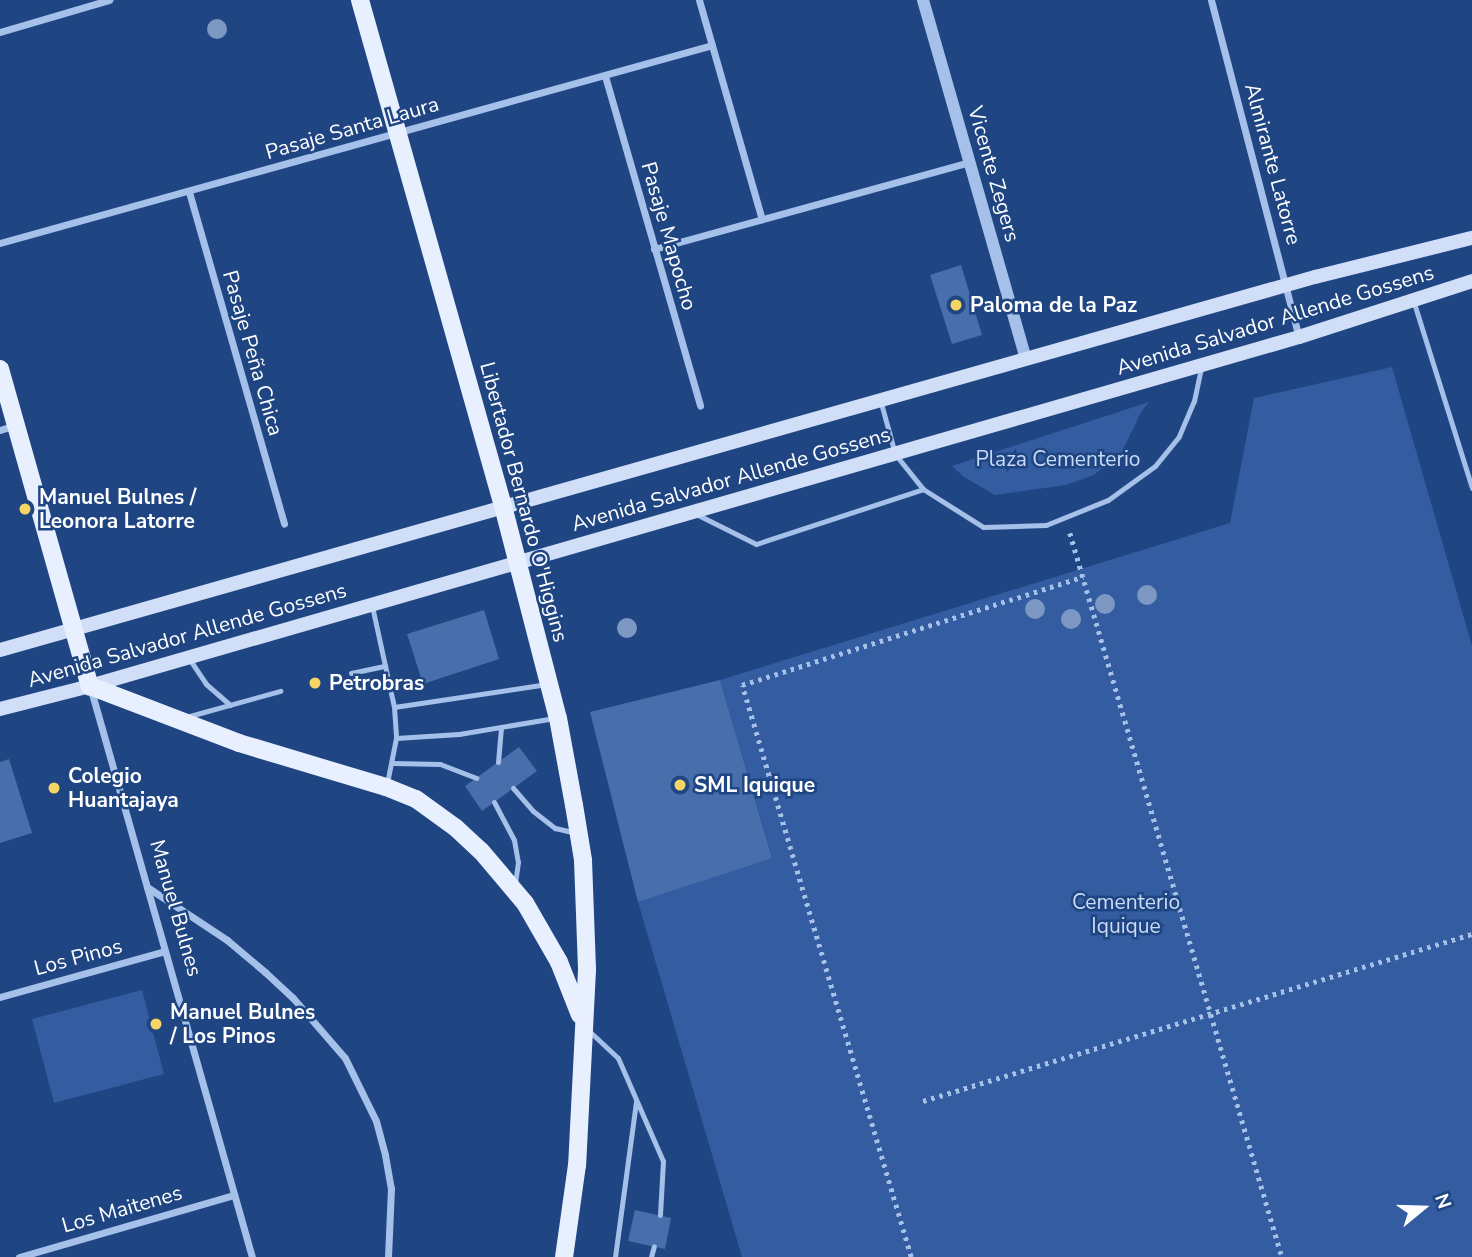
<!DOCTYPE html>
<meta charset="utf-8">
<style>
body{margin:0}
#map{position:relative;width:1472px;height:1257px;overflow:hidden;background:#1f4582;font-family:"Nunito Sans",sans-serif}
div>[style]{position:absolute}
.green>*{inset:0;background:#335da0}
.building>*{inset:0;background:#486fab}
.path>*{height:4.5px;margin-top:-2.25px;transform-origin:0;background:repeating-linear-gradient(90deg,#a5c0e9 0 3.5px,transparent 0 8.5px)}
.service>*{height:5px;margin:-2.5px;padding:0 2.5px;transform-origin:2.5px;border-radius:2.5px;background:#a5c0e9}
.minor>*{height:7px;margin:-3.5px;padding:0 3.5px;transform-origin:3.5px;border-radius:3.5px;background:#a5c0e9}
.tertiary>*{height:12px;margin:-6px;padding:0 6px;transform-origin:6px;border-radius:6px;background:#a5c0e9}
.secondary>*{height:14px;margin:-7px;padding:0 7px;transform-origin:7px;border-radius:7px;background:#d0dff7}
.primary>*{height:18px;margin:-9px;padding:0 9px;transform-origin:9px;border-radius:9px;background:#e8effe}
.trees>*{width:20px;height:20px;margin:-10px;border-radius:50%;background:#7c98c2}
.dots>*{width:19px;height:19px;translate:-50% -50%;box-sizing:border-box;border:4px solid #1f4582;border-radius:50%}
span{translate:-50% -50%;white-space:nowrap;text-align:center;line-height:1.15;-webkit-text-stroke:5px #1f4582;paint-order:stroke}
.street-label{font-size:21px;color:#fff}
.poi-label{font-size:21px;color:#fff;font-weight:700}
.left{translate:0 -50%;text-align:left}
.park-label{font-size:21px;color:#c9dbf7}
.north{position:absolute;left:1388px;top:1173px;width:70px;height:70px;-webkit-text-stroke:5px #1f4582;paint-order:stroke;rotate:71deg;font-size:19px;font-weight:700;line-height:28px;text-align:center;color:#fff}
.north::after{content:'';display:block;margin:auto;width:24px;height:32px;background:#fff;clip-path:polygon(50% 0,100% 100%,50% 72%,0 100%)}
</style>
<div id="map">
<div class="green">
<div style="clip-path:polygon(1392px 367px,1472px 646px,1472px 1257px,742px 1257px,638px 902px,772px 857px,720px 680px,1230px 523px,1254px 398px)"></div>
<div style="clip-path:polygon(1149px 402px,1141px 412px,1122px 452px,1094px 475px,1066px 485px,995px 495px,964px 477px,952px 466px)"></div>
<div style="clip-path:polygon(142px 990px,164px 1074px,54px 1103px,32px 1019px)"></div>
</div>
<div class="building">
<div style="clip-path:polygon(961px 265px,982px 335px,952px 344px,930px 275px)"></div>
<div style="clip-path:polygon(484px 610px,499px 659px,423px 684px,407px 634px)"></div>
<div style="clip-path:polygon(720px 680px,772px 858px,638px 902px,590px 712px)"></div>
<div style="clip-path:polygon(519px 747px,537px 771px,482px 811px,465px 786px)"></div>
<div style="clip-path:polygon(9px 759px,32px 833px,0 843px,0 762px)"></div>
<div style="clip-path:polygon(635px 1210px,671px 1218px,665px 1249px,628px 1241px)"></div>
</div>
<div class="path">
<div style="left:1070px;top:533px;width:754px;rotate:73.68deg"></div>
<div style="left:923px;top:1101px;width:574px;rotate:-16.92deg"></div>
<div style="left:911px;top:1257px;width:596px;rotate:-106.46deg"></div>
<div style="left:742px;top:685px;width:358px;rotate:-17.6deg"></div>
</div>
<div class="service">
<div style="left:1414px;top:303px;width:194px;rotate:72.6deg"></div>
<div style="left:881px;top:403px;width:53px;rotate:74.6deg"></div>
<div style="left:895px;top:454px;width:45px;rotate:51.3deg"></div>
<div style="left:923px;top:489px;width:71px;rotate:32.3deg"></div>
<div style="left:983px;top:527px;width:63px;rotate:-1.8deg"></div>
<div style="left:1046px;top:525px;width:67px;rotate:-22deg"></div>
<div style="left:1108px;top:500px;width:58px;rotate:-35.9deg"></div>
<div style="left:1155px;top:466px;width:38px;rotate:-51deg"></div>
<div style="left:1179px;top:436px;width:38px;rotate:-67deg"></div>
<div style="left:1194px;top:401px;width:34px;rotate:-78deg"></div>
<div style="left:698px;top:515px;width:65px;rotate:26.6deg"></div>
<div style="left:756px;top:544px;width:176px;rotate:-18.2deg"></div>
<div style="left:372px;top:606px;width:103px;rotate:77.7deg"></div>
<div style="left:394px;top:707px;width:31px;rotate:86deg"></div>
<div style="left:396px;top:738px;width:63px;rotate:-3.6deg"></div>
<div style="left:459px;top:734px;width:97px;rotate:-9.5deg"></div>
<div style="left:190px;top:660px;width:29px;rotate:56deg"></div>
<div style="left:206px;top:684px;width:32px;rotate:41deg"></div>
<div style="left:351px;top:673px;width:35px;rotate:-12deg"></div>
<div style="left:394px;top:707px;width:155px;rotate:-8.5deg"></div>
<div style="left:186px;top:717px;width:98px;rotate:-15.5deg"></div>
<div style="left:498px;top:762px;width:34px;rotate:-85deg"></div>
<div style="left:393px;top:763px;width:47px;rotate:1.2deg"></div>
<div style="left:440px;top:764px;width:39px;rotate:21deg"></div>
<div style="left:387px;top:783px;width:46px;rotate:-78.7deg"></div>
<div style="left:513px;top:788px;width:30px;rotate:49deg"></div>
<div style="left:533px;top:811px;width:28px;rotate:38deg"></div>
<div style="left:555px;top:828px;width:22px;rotate:13deg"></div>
<div style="left:494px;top:802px;width:43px;rotate:62.2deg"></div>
<div style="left:514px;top:840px;width:22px;rotate:80deg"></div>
<div style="left:518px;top:862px;width:22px;rotate:98deg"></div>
<div style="left:588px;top:1030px;width:41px;rotate:43deg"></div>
<div style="left:618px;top:1058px;width:112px;rotate:66.4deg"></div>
<div style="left:663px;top:1161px;width:54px;rotate:93.2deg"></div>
<div style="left:615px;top:1257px;width:157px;rotate:-82.3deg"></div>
<div style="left:651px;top:1257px;width:11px;rotate:-75deg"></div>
</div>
<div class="minor">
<div style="left:699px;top:0;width:228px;rotate:74deg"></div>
<div style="left:1211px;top:0;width:348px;rotate:75.4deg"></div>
<div style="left:0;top:32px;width:114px;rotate:-16.4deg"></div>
<div style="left:605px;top:76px;width:343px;rotate:73.9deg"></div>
<div style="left:189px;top:192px;width:345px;rotate:74deg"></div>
<div style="left:0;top:243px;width:739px;rotate:-15.54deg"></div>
<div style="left:654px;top:249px;width:328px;rotate:-15.4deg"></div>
<div style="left:0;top:430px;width:16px;rotate:-18deg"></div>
<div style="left:91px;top:690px;width:589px;rotate:74.15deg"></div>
<div style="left:147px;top:887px;width:96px;rotate:33.5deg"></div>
<div style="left:227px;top:940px;width:50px;rotate:40.1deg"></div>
<div style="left:265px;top:972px;width:38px;rotate:43deg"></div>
<div style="left:293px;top:998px;width:79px;rotate:49.1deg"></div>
<div style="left:345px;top:1058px;width:70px;rotate:63.8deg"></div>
<div style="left:376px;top:1121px;width:35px;rotate:75deg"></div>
<div style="left:385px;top:1155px;width:34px;rotate:80deg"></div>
<div style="left:391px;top:1188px;width:69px;rotate:92.5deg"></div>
<div style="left:0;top:997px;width:171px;rotate:-15.6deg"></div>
<div style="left:19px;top:1257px;width:224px;rotate:-16.1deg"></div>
</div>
<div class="tertiary">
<div style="left:923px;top:0;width:373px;rotate:74deg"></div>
</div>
<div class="secondary">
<div style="left:0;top:650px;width:1367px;rotate:-15.84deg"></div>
<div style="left:1315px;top:277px;width:162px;rotate:-14deg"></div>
<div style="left:0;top:709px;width:93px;rotate:-14.3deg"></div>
<div style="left:90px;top:686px;width:1258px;rotate:-16.1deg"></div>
<div style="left:1299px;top:337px;width:182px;rotate:-17.9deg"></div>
</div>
<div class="primary">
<div style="left:360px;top:0;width:526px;rotate:74.22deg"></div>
<div style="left:503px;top:506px;width:219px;rotate:75.5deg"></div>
<div style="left:558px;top:718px;width:88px;rotate:79.6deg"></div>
<div style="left:574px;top:805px;width:56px;rotate:80.7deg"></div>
<div style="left:583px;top:860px;width:110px;rotate:87.9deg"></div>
<div style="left:587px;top:970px;width:195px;rotate:92.9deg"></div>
<div style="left:577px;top:1165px;width:93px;rotate:98deg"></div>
<div style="left:0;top:369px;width:330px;rotate:74.2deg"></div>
<div style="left:90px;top:686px;width:160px;rotate:20.9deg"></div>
<div style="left:239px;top:743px;width:153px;rotate:16.7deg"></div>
<div style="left:386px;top:787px;width:32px;rotate:22deg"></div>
<div style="left:416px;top:799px;width:49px;rotate:35.9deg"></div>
<div style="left:456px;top:828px;width:34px;rotate:43deg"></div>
<div style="left:481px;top:851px;width:68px;rotate:49.8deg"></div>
<div style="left:525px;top:903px;width:68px;rotate:60deg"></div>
<div style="left:559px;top:962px;width:57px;rotate:68.4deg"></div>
</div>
<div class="trees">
<div style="left:217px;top:29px"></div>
<div style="left:1147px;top:595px"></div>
<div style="left:1105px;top:604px"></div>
<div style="left:1035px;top:609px"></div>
<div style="left:1071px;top:619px"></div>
<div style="left:627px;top:628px"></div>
</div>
<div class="dots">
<div style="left:956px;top:305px;background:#f7d565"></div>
<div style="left:25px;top:509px;background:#f7d565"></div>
<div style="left:315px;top:683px;background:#f7d565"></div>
<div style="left:680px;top:785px;background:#f7d565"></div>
<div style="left:54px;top:788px;background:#f7d565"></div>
<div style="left:156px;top:1024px;background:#f7d565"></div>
</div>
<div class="street-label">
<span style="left:352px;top:128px;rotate:-16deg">Pasaje Santa Laura</span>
<span style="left:1273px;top:164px;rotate:75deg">Almirante Latorre</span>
<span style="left:994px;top:174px;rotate:74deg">Vicente Zegers</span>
<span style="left:669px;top:236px;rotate:74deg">Pasaje Mapocho</span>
<span style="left:1275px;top:320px;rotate:-17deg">Avenida Salvador Allende Gossens</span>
<span style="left:253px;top:353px;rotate:74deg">Pasaje Peña Chica</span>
<span style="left:731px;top:479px;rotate:-16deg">Avenida Salvador Allende Gossens</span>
<span style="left:524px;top:502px;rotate:75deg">Libertador Bernardo O'Higgins</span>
<span style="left:187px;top:635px;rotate:-16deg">Avenida Salvador Allende Gossens</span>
<span style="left:176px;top:908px;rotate:74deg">Manuel Bulnes</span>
<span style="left:78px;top:957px;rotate:-15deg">Los Pinos</span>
<span style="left:122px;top:1209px;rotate:-16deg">Los Maitenes</span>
</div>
<div class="poi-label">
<span class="left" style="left:970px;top:305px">Paloma de la Paz</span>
<span class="left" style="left:39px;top:509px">Manuel Bulnes /<br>Leonora Latorre</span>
<span class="left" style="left:329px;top:683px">Petrobras</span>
<span class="left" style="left:68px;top:788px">Colegio<br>Huantajaya</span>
<span class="left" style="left:694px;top:785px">SML Iquique</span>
<span class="left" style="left:170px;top:1024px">Manuel Bulnes<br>/ Los Pinos</span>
</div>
<div class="park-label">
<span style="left:1058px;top:459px">Plaza Cementerio</span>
<span style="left:1126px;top:914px">Cementerio<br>Iquique</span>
</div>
<div class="north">N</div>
</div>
